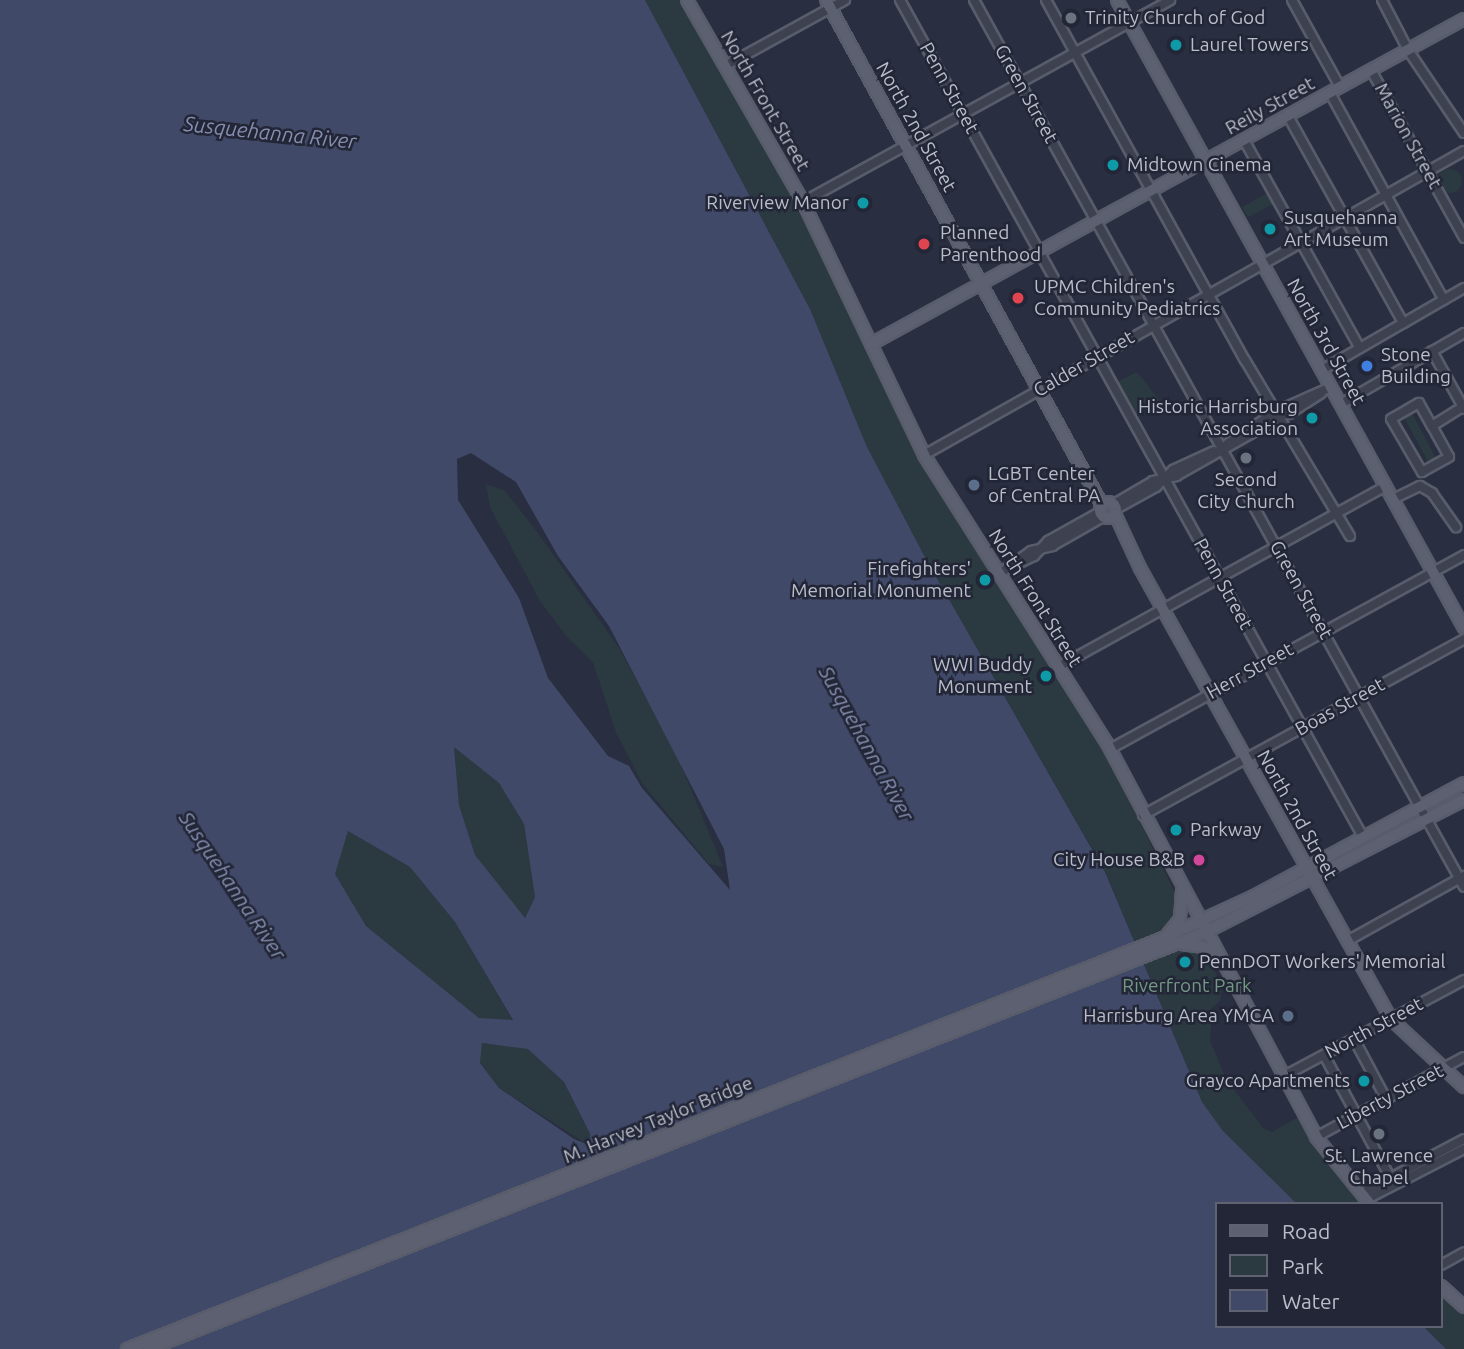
<!DOCTYPE html>
<style>
body{margin:0}
#map{position:relative;width:1464px;height:1349px;overflow:hidden;background:#292e40;font-family:Ubuntu,sans-serif}
div>[style]{position:absolute}
.green>*{inset:0;background:#2b3a41}
.round{border-radius:50%}
.water>*{inset:0;background:#414968}
.roads{filter:drop-shadow(2px 0 #585c6b) drop-shadow(-2px 0 #585c6b) drop-shadow(0 2px #585c6b) drop-shadow(0 -2px #585c6b)}
.minor>*{height:8px;margin:-4px;padding:0 4px;transform-origin:4px;border-radius:4px;background:#3d4150}
.major>*{height:10px;margin:-5px;padding:0 5px;transform-origin:5px;border-radius:5px;background:#5c6070}
.major>.ring{margin:-5px;padding:0;box-sizing:content-box;background:none;border:10px solid #5c6070;border-radius:50%}
.dots>*{width:19px;height:19px;translate:-50% -50%;box-sizing:border-box;border:4px solid #222636;border-radius:50%}
span{translate:-50% -50%;white-space:nowrap;text-align:center;line-height:1.15;-webkit-text-stroke:5px #222636;paint-order:stroke}
.poi-label{font-size:19px;color:#babdca}
.left{translate:0 -50%;text-align:left}
.right{translate:-100% -50%;text-align:right}
.street-label{font-size:19px;color:#babdca}
.park-label{font-size:19px;color:#749984}
.water-label{font-size:21px;color:#858eaf;font-style:italic}
.legend{position:absolute;left:1215px;top:1202px;width:228px;height:126px;box-sizing:border-box;background:#222636;border:2px solid #5f6271;margin:0;padding:9px 12px;list-style:none;font-size:21px;color:#babdca}
.legend li{display:flex;align-items:center;gap:14px;height:35px}
.legend b{width:35px;border:2px solid #5f6271}
</style>
<div id="map">
<div class="green">
<div style="clip-path:polygon(645px 0,680px 0,801px 210px,915px 449px,1105px 753px,1222px 986px,1220px 1001px,1212px 1007px,1210px 1041px,1226px 1079px,1263px 1128px,1272px 1132px,1298px 1117px,1364px 1204px,1297px 1204px,1223px 1131px,1202px 1102px,1105px 871px,927px 561px,867px 447px,810px 309px)"></div>
<div class="round" style="left:1438px;top:169px;width:24px;height:24px"></div>
<div style="clip-path:polygon(1269px 192px,1273px 204px,1248px 217px,1242px 207px)"></div>
<div style="clip-path:polygon(1137px 372px,1161px 402px,1134px 416px,1116px 382px)"></div>
<div style="clip-path:polygon(1411px 411px,1436px 458px,1428px 462px,1403px 415px)"></div>
<div style="clip-path:polygon(486px 484px,505px 491px,535px 529px,619px 648px,676px 753px,723px 867px,709px 864px,642px 783px,616px 732px,593px 662px,568px 638px,540px 601px,490px 507px)"></div>
<div style="clip-path:polygon(454px 746px,499px 783px,524px 824px,535px 897px,524px 919px,475px 855px,459px 805px)"></div>
<div style="clip-path:polygon(348px 831px,410px 867px,455px 922px,513px 1021px,479px 1018px,366px 926px,335px 874px)"></div>
<div style="clip-path:polygon(482px 1043px,529px 1049px,564px 1082px,590px 1135px,590px 1146px,499px 1088px,480px 1063px)"></div>
<div style="clip-path:polygon(1441px 1292px,1464px 1314px,1464px 1349px,1446px 1349px,1423px 1326px,1441px 1326px)"></div>
</div>
<div class="water">
<div style="clip-path:polygon(evenodd,0 0,645px 0,810px 309px,867px 447px,927px 561px,1105px 872px,1202px 1102px,1223px 1131px,1297px 1204px,1217px 1204px,1217px 1326px,1423px 1326px,1446px 1349px,0 1349px,0 0,471px 453px,516px 482px,558px 556px,609px 626px,724px 849px,730px 890px,642px 788px,629px 766px,608px 756px,548px 678px,519px 598px,458px 500px,457px 459px,471px 453px,0 0,454px 747px,499px 783px,524px 824px,535px 897px,525px 918px,475px 855px,459px 805px,454px 747px,0 0,348px 831px,410px 867px,455px 922px,513px 1020px,479px 1018px,366px 926px,335px 874px,348px 831px,0 0,482px 1043px,528px 1049px,564px 1082px,590px 1134px,589px 1145px,574px 1139px,499px 1088px,480px 1063px,482px 1043px)"></div>
</div>
<div class="roads">
<div class="minor">
<div style="left:900px;top:0;width:957px;rotate:61.05deg"></div>
<div style="left:974px;top:0;width:1013px;rotate:61.08deg"></div>
<div style="left:1046px;top:0;width:411px;rotate:61.1deg"></div>
<div style="left:1245px;top:360px;width:205px;rotate:59.2deg"></div>
<div style="left:1292px;top:0;width:99px;rotate:61.1deg"></div>
<div style="left:1382px;top:0;width:56px;rotate:62.5deg"></div>
<div style="left:1408px;top:50px;width:100px;rotate:56deg"></div>
<div style="left:725px;top:66px;width:137px;rotate:-28.8deg"></div>
<div style="left:1371px;top:70px;width:192px;rotate:61deg"></div>
<div style="left:1330px;top:93px;width:236px;rotate:61.2deg"></div>
<div style="left:1288px;top:116px;width:237px;rotate:60.9deg"></div>
<div style="left:1244px;top:140px;width:238px;rotate:60.9deg"></div>
<div style="left:803px;top:202px;width:419px;rotate:-28.8deg"></div>
<div style="left:1432px;top:351px;width:66px;rotate:61.1deg"></div>
<div style="left:1322px;top:370px;width:164px;rotate:-30deg"></div>
<div style="left:1341px;top:404px;width:142px;rotate:-30deg"></div>
<div style="left:1432px;top:426px;width:35px;rotate:61deg"></div>
<div style="left:1449px;top:457px;width:31px;rotate:151deg"></div>
<div style="left:1422px;top:472px;width:61px;rotate:-120.3deg"></div>
<div style="left:1391px;top:419px;width:32px;rotate:-30deg"></div>
<div style="left:1419px;top:403px;width:26px;rotate:61deg"></div>
<div style="left:1432px;top:426px;width:36px;rotate:-32deg"></div>
<div style="left:1227px;top:444px;width:49px;rotate:-33.4deg"></div>
<div style="left:1268px;top:417px;width:21px;rotate:-8deg"></div>
<div style="left:1289px;top:414px;width:38px;rotate:-33deg"></div>
<div style="left:924px;top:455px;width:620px;rotate:-29.38deg"></div>
<div style="left:1393px;top:499px;width:30px;rotate:-26deg"></div>
<div style="left:1420px;top:486px;width:14px;rotate:30deg"></div>
<div style="left:1432px;top:493px;width:42px;rotate:54.8deg"></div>
<div style="left:1114px;top:504px;width:45px;rotate:-30.5deg"></div>
<div style="left:1153px;top:481px;width:24px;rotate:-12deg"></div>
<div style="left:1176px;top:476px;width:110px;rotate:-29.4deg"></div>
<div style="left:1272px;top:422px;width:21px;rotate:-47deg"></div>
<div style="left:1286px;top:407px;width:49px;rotate:-24deg"></div>
<div style="left:1116px;top:509px;width:46px;rotate:-28.8deg"></div>
<div style="left:1156px;top:487px;width:24px;rotate:-45deg"></div>
<div style="left:1173px;top:470px;width:45px;rotate:-24.9deg"></div>
<div style="left:1007px;top:568px;width:29px;rotate:-35deg"></div>
<div style="left:1031px;top:551px;width:22px;rotate:-13deg"></div>
<div style="left:1052px;top:546px;width:59px;rotate:-29.6deg"></div>
<div style="left:999px;top:573px;width:39px;rotate:-26deg"></div>
<div style="left:1034px;top:556px;width:21px;rotate:-47deg"></div>
<div style="left:1048px;top:541px;width:60px;rotate:-29.1deg"></div>
<div style="left:1058px;top:667px;width:375px;rotate:-28.9deg"></div>
<div style="left:1110px;top:749px;width:404px;rotate:-28.7deg"></div>
<div style="left:1143px;top:815px;width:366px;rotate:-28.7deg"></div>
<div style="left:1347px;top:941px;width:134px;rotate:-29.1deg"></div>
<div style="left:1354px;top:1039px;width:68px;rotate:61.9deg"></div>
<div style="left:1324px;top:1055px;width:141px;rotate:61.6deg"></div>
<div style="left:1284px;top:1076px;width:204px;rotate:-28.1deg"></div>
<div style="left:1316px;top:1137px;width:168px;rotate:-28.4deg"></div>
<div style="left:1362px;top:1193px;width:115px;rotate:-27.9deg"></div>
<div style="left:1367px;top:1199px;width:109px;rotate:-27.3deg"></div>
<div style="left:1441px;top:1265px;width:26px;rotate:-29deg"></div>
</div>
<div class="major">
<div style="left:687px;top:0;width:233px;rotate:60.1deg"></div>
<div style="left:803px;top:202px;width:280px;rotate:64.4deg"></div>
<div style="left:924px;top:455px;width:343px;rotate:57.6deg"></div>
<div style="left:1108px;top:745px;width:444px;rotate:62deg"></div>
<div style="left:1316px;top:1137px;width:86px;rotate:51.1deg"></div>
<div style="left:826px;top:0;width:576px;rotate:61.34deg"></div>
<div style="left:1117px;top:0;width:717px;rotate:61.08deg"></div>
<div style="left:871px;top:344px;width:676px;rotate:-28.73deg"></div>
<div class="ring" style="left:1100px;top:502px;width:6px;height:6px"></div>
<div style="left:1115px;top:514px;width:60px;rotate:65.2deg"></div>
<div style="left:1140px;top:568px;width:516px;rotate:60.9deg"></div>
<div style="left:1391px;top:1019px;width:100px;rotate:43deg"></div>
<div style="left:1168px;top:934px;width:19px;rotate:-51deg"></div>
<div style="left:1180px;top:919px;width:28px;rotate:-86deg"></div>
<div style="left:1181px;top:944px;width:21px;rotate:8deg"></div>
<div style="left:1202px;top:947px;width:18px;rotate:34deg"></div>
<div style="left:1441px;top:1286px;width:31px;rotate:42deg"></div>
<div style="left:127px;top:1349px;width:1115px;rotate:-21.64deg"></div>
<div style="left:1163px;top:938px;width:100px;rotate:-24.8deg"></div>
<div style="left:1254px;top:896px;width:238px;rotate:-28.3deg"></div>
<div style="left:149px;top:1349px;width:1136px;rotate:-21.53deg"></div>
<div style="left:1206px;top:932px;width:290px;rotate:-27.1deg"></div>
</div>
</div>
<div class="dots">
<div style="left:1071px;top:18px;background:#6b7280"></div>
<div style="left:1176px;top:45px;background:#0f9aa8"></div>
<div style="left:1113px;top:165px;background:#0f9aa8"></div>
<div style="left:863px;top:203px;background:#0f9aa8"></div>
<div style="left:1270px;top:229px;background:#0f9aa8"></div>
<div style="left:924px;top:244px;background:#e0444e"></div>
<div style="left:1018px;top:298px;background:#e0444e"></div>
<div style="left:1367px;top:366px;background:#3f7fe0"></div>
<div style="left:1312px;top:418px;background:#0f9aa8"></div>
<div style="left:1246px;top:458px;background:#6b7280"></div>
<div style="left:974px;top:485px;background:#5c6f8a"></div>
<div style="left:985px;top:580px;background:#0f9aa8"></div>
<div style="left:1046px;top:676px;background:#0f9aa8"></div>
<div style="left:1176px;top:830px;background:#0f9aa8"></div>
<div style="left:1199px;top:860px;background:#d1479c"></div>
<div style="left:1185px;top:962px;background:#0f9aa8"></div>
<div style="left:1288px;top:1016px;background:#5c6f8a"></div>
<div style="left:1364px;top:1081px;background:#0f9aa8"></div>
<div style="left:1379px;top:1134px;background:#6b7280"></div>
</div>
<div class="poi-label">
<span class="left" style="left:1085px;top:18px">Trinity Church of God</span>
<span class="left" style="left:1190px;top:45px">Laurel Towers</span>
<span class="left" style="left:1127px;top:165px">Midtown Cinema</span>
<span class="right" style="left:849px;top:203px">Riverview Manor</span>
<span class="left" style="left:1284px;top:229px">Susquehanna<br>Art Museum</span>
<span class="left" style="left:940px;top:244px">Planned<br>Parenthood</span>
<span class="left" style="left:1034px;top:298px">UPMC Children's<br>Community Pediatrics</span>
<span class="left" style="left:1381px;top:366px">Stone<br>Building</span>
<span class="right" style="left:1298px;top:418px">Historic Harrisburg<br>Association</span>
<span class="left" style="left:988px;top:485px">LGBT Center<br>of Central PA</span>
<span style="left:1246px;top:491px">Second<br>City Church</span>
<span class="right" style="left:971px;top:580px">Firefighters'<br>Memorial Monument</span>
<span class="right" style="left:1032px;top:676px">WWI Buddy<br>Monument</span>
<span class="left" style="left:1190px;top:830px">Parkway</span>
<span class="right" style="left:1185px;top:860px">City House B&amp;B</span>
<span class="left" style="left:1199px;top:962px">PennDOT Workers' Memorial</span>
<span class="right" style="left:1274px;top:1016px">Harrisburg Area YMCA</span>
<span class="right" style="left:1350px;top:1081px">Grayco Apartments</span>
<span style="left:1379px;top:1167px">St. Lawrence<br>Chapel</span>
</div>
<div class="street-label">
<span style="left:949px;top:88px;rotate:61deg">Penn Street</span>
<span style="left:1026px;top:94px;rotate:61deg">Green Street</span>
<span style="left:765px;top:101px;rotate:60deg">North Front Street</span>
<span style="left:1270px;top:106px;rotate:-29deg">Reily Street</span>
<span style="left:916px;top:127px;rotate:61deg">North 2nd Street</span>
<span style="left:1408px;top:136px;rotate:61deg">Marion Street</span>
<span style="left:1326px;top:342px;rotate:61deg">North 3rd Street</span>
<span style="left:1084px;top:364px;rotate:-30deg">Calder Street</span>
<span style="left:1223px;top:584px;rotate:61deg">Penn Street</span>
<span style="left:1301px;top:590px;rotate:61deg">Green Street</span>
<span style="left:1035px;top:598px;rotate:58deg">North Front Street</span>
<span style="left:1250px;top:671px;rotate:-29deg">Herr Street</span>
<span style="left:1340px;top:707px;rotate:-29deg">Boas Street</span>
<span style="left:1297px;top:815px;rotate:61deg">North 2nd Street</span>
<span style="left:1374px;top:1028px;rotate:-28deg">North Street</span>
<span style="left:1390px;top:1097px;rotate:-28deg">Liberty Street</span>
<span style="left:658px;top:1120px;rotate:-22deg">M. Harvey Taylor Bridge</span>
</div>
<div class="park-label">
<span style="left:1187px;top:986px">Riverfront Park</span>
</div>
<div class="water-label">
<span style="left:270px;top:132px;rotate:6deg">Susquehanna River</span>
<span style="left:867px;top:743px;rotate:61deg">Susquehanna River</span>
<span style="left:233px;top:885px;rotate:56deg">Susquehanna River</span>
</div>
<ul class="legend">
<li><b style="height:9px;background:#5c6070"></b>Road</li>
<li><b style="height:19px;background:#2b3a41"></b>Park</li>
<li><b style="height:19px;background:#414968"></b>Water</li>
</ul>
</div>
